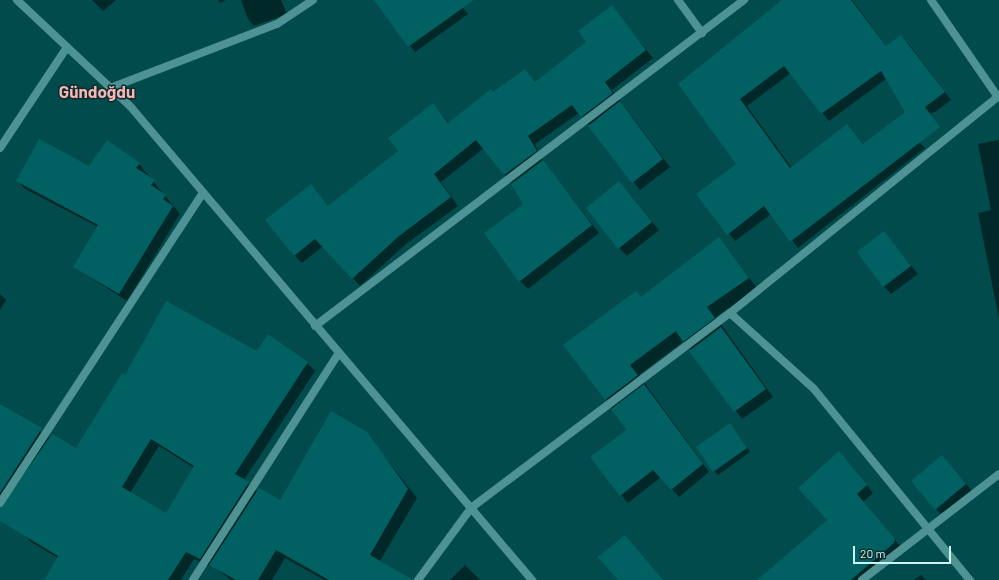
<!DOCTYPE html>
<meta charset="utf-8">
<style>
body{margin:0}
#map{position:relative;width:999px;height:580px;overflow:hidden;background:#024b4c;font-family:Barlow,sans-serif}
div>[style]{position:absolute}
.shadow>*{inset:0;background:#0007}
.building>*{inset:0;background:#006062}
.lane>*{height:8px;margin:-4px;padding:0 4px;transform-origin:4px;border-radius:4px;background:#4e9293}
.street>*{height:8px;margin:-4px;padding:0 4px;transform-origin:4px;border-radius:4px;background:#4e9293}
span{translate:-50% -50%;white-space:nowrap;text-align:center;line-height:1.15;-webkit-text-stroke:3px #0a2d2e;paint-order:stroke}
.district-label{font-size:17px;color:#f9b5b6;font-weight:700}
.scale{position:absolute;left:853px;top:546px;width:98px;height:18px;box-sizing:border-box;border:2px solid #cef4f4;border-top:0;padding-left:5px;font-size:12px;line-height:14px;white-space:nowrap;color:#cef4f4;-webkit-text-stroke:3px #0a2d2e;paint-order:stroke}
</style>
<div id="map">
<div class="shadow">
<div style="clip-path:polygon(92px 0,116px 0,103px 11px)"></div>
<div style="clip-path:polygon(218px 0,226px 0,220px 3px)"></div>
<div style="clip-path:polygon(241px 0,281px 0,287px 14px,254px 26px,248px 19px)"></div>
<div style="clip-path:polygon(394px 0,457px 0,468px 14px,415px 52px,382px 9px)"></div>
<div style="clip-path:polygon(784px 0,852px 0,887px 47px,901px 36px,908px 43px,951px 100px,935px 112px,913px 119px,886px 79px,829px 121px,791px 73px,747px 106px,792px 168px,847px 125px,869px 150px,918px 141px,925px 148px,798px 248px,771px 214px,735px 241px,698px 195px,738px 164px,679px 84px)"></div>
<div style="clip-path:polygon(612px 7px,653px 58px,612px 90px,670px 167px,640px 190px,579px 113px,535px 144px,542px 160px,599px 233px,528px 289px,520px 281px,526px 202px,484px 148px,441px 182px,458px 206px,406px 244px,360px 286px,323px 246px,302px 263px,294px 255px,311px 185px,329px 207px,400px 151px,433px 104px,449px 123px,525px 71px,536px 83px,588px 43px)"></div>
<div style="clip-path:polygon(999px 140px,999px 319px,978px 213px,991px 210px,978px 144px)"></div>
<div style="clip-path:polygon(139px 164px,180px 214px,127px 301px,74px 267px,98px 227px,25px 189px,18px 181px,90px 168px)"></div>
<div style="clip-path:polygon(626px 190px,659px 230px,627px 256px,619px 248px)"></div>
<div style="clip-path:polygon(884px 233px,918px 274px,891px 294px,884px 286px)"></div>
<div style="clip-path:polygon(719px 238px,757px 288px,716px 317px,773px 397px,742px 419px,684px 341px,639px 375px,709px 472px,679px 497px,661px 477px,628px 503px,621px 495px,627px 428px,565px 345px,642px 298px)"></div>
<div style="clip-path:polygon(0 294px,6px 300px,0 310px)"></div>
<div style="clip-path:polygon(evenodd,257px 352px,307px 363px,315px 371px,244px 480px,258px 492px,280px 501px,366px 433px,417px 498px,380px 561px,408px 580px,324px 580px,285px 558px,272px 580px,231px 580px,210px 564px,208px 566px,194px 559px,181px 580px,45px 580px,58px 558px,31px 542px,0 511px,0 404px,50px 438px,77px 450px,125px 377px,257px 352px,159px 446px,194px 468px,167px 514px,130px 493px,159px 446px)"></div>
<div style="clip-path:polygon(730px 424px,750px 452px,718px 475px,714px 471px)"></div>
<div style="clip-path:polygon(942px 457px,973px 492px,943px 517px,936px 509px)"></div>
<div style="clip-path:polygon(846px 460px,873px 493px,863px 502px,901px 547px,866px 580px,759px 580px,828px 520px)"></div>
<div style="clip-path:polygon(465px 565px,480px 580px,450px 580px)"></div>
<div style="clip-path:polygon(921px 575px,926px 580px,914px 580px)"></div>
</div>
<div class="building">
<div style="clip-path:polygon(374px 0,474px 0,408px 47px)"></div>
<div style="clip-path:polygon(evenodd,782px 0,851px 0,886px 46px,901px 35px,945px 92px,925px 107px,940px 127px,790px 242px,764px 206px,727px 235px,696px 194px,736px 164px,678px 84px,782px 0,784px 66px,821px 114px,881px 71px,905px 112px,863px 144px,847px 124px,790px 168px,740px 99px,784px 66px)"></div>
<div style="clip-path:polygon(612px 5px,646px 50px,605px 82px,613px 93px,581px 117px,572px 105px,528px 136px,537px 151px,504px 175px,476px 140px,434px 174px,451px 197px,399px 236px,352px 279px,315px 239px,294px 256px,265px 220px,311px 184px,328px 206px,398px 151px,388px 138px,433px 103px,448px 123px,491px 89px,493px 92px,525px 69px,535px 82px,586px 42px,578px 31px)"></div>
<div style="clip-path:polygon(620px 101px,663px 159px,632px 183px,588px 126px)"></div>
<div style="clip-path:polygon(39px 139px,89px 166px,107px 140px,140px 163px,136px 168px,155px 180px,151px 185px,166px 195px,163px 199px,173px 206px,119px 294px,73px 267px,98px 225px,16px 181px)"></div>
<div style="clip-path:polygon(543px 160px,592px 225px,519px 282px,484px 233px,523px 204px,511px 184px)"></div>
<div style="clip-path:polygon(619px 181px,652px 222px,618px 249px,586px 208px)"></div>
<div style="clip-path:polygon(884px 231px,911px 266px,883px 287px,857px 252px)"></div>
<div style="clip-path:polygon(719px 237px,749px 278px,707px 307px,715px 318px,683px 342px,676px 331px,630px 365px,638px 375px,605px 400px,563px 345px,636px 291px,641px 297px)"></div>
<div style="clip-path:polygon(evenodd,166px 301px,257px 351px,268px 334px,308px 362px,235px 474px,249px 482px,200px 559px,186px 552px,168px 580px,44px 580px,58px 556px,0 521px,0 508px,52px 434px,76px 448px,122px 373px,125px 375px,166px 301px,151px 439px,194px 466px,166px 513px,122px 487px,151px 439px)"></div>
<div style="clip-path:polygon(721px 327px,766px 389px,734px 412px,689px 351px)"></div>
<div style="clip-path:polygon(644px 384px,703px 464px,671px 490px,653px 470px,620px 496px,590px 457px,624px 432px,626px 429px,611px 409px)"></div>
<div style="clip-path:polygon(0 404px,42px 428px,0 493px)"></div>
<div style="clip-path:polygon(331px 411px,367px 432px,408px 489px,370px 555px,413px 580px,329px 580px,276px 550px,258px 580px,236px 580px,209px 565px,259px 488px,280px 500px)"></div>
<div style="clip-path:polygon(730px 423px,747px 448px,713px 472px,696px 447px)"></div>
<div style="clip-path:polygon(839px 451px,867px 485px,857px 494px,895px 539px,894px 543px,851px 580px,757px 580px,827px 520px,798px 488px)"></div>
<div style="clip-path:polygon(942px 455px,966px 484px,935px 510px,911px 481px)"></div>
<div style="clip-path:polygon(625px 535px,663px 580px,618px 580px,598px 557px)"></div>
</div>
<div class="lane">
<div style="left:678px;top:0;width:41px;rotate:54deg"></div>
</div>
<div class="street">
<div style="left:17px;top:0;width:155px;rotate:43.2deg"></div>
<div style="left:130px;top:106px;width:622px;rotate:49.7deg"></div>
<div style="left:931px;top:0;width:118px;rotate:55.4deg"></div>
<div style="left:110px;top:88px;width:179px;rotate:-21deg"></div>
<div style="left:277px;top:24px;width:43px;rotate:-33.7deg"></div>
<div style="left:0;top:148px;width:121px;rotate:-56.4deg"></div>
<div style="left:730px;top:313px;width:346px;rotate:-38.9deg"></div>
<div style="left:315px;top:326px;width:539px;rotate:-37.23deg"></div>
<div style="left:0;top:503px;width:371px;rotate:-56.8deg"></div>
<div style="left:193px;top:580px;width:270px;rotate:-57.3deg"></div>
<div style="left:418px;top:580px;width:89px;rotate:-53.6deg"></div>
<div style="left:471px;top:508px;width:324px;rotate:-37deg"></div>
<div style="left:730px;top:313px;width:113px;rotate:42.1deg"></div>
<div style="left:814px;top:389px;width:247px;rotate:50.8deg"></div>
<div style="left:862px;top:580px;width:173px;rotate:-37.7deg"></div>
</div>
<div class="district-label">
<span style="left:97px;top:92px">Gündoğdu</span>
</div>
<div class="scale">20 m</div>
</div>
